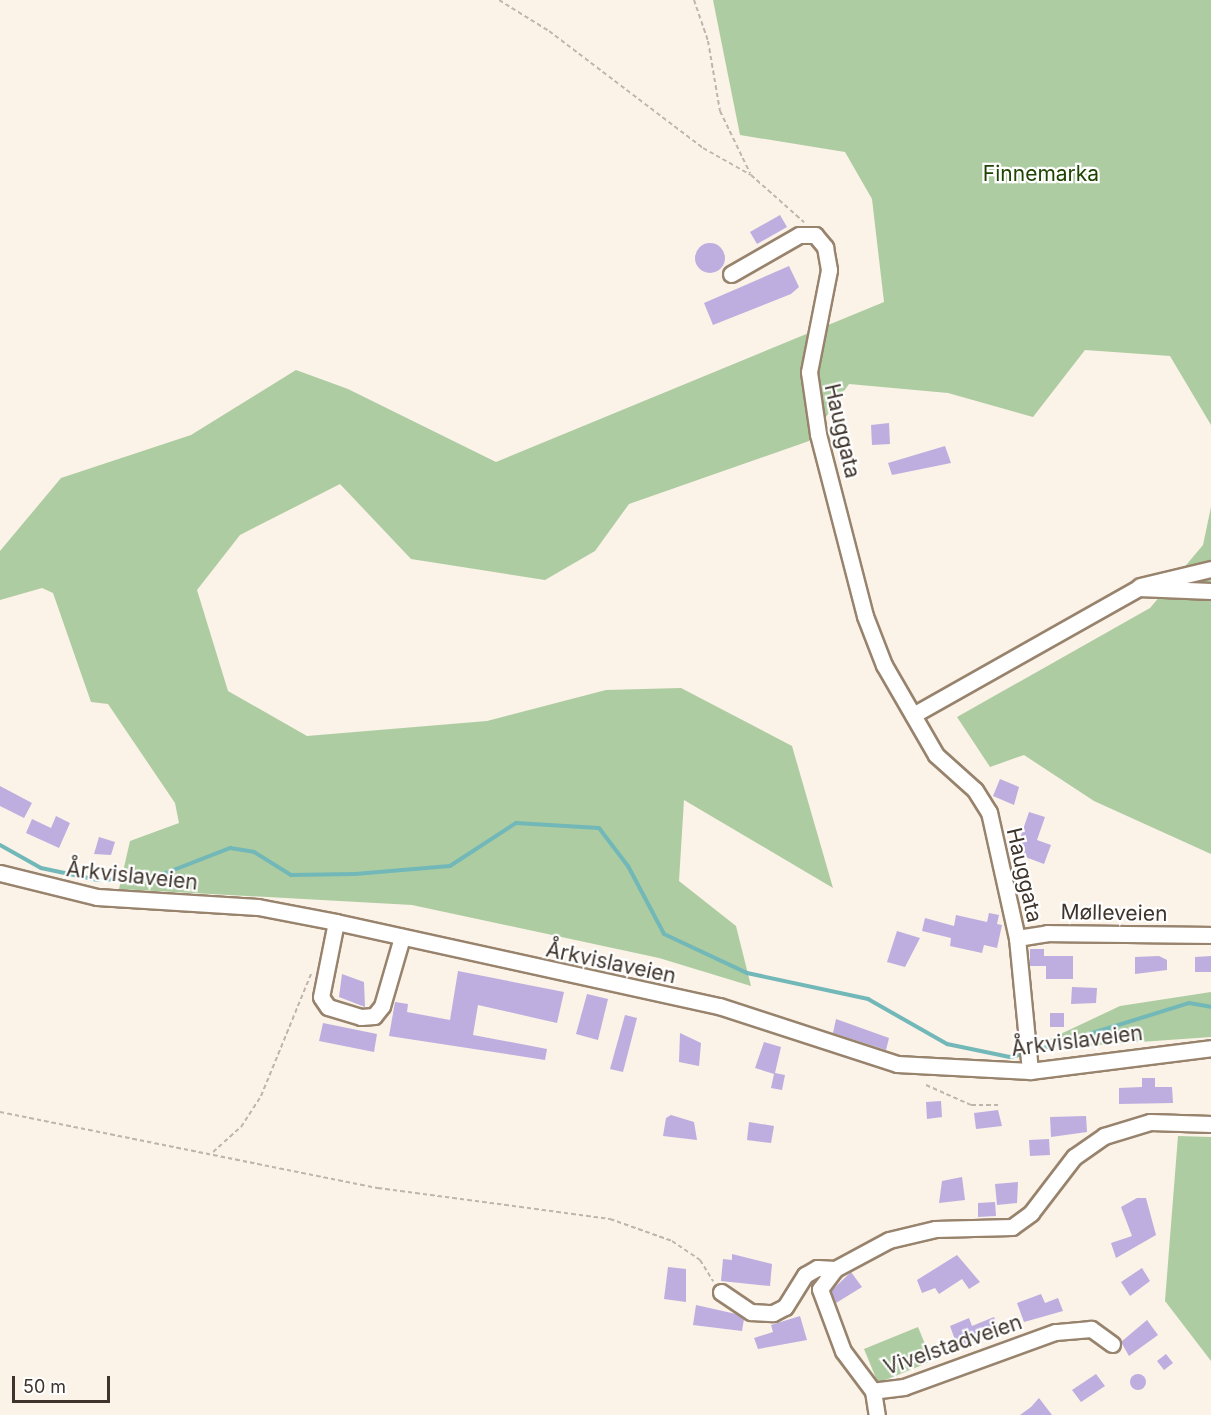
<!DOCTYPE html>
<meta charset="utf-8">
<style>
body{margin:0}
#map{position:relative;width:1211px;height:1415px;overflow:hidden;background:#fbf2e8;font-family:Inter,sans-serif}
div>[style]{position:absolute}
.green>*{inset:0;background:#aecca1}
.stream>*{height:4px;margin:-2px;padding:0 2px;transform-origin:2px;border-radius:2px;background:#72b8b8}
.building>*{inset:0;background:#bdaedf}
.round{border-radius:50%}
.path>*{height:2px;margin-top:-1px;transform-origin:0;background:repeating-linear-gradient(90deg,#beb5ab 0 4.5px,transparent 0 7.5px)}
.roads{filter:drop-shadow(2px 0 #98836d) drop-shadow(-2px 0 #98836d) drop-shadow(0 2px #98836d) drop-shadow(0 -2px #98836d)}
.minor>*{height:15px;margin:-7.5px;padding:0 7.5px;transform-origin:7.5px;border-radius:7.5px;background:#fff}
span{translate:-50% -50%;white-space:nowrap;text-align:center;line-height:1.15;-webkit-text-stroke:4.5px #fff;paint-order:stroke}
.park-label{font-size:21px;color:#1e4402}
.street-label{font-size:21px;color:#3e342b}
.scale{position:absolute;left:12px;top:1376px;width:98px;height:27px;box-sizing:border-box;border:3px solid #3e342b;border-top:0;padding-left:8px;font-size:18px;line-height:21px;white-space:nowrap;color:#3e342b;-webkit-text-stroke:4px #fff;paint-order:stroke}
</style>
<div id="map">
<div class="green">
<div style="clip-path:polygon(713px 0,1211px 0,1211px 425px,1170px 356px,1085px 350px,1033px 417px,948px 393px,849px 384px,809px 441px,629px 504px,595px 551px,545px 580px,411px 559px,340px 484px,240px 535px,197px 590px,228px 691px,307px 736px,487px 721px,606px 690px,681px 688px,792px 746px,833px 888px,684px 800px,679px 881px,736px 926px,751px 986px,659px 958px,412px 905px,119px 889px,130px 841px,179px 823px,175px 803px,108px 704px,91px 702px,53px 593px,42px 588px,0 600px,0 551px,61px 478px,191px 435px,296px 370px,348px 389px,496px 462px,884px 302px,872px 199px,845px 152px,740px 135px)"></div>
<div style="clip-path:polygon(1211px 507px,1211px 854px,1094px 801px,1024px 755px,990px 767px,957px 717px,1150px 608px,1203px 545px)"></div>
<div style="clip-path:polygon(1211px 992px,1211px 1037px,1069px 1047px,1050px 1039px,1120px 1006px)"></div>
<div style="clip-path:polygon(1178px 1136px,1211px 1137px,1211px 1361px,1165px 1301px)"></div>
<div style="clip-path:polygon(918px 1327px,932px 1361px,878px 1383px,864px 1349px)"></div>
</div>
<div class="stream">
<div style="left:0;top:845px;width:47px;rotate:29.3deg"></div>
<div style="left:41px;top:868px;width:58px;rotate:11.9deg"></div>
<div style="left:98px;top:880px;width:55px;rotate:-2.1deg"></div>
<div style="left:153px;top:878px;width:83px;rotate:-21.3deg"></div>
<div style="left:230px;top:848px;width:24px;rotate:9deg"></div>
<div style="left:254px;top:852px;width:44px;rotate:31.9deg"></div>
<div style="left:291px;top:875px;width:64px;rotate:-0.9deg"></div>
<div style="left:355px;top:874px;width:95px;rotate:-4.8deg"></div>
<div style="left:450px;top:866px;width:79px;rotate:-33.1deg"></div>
<div style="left:516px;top:823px;width:83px;rotate:3.4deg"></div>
<div style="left:599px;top:828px;width:48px;rotate:52.7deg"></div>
<div style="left:628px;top:866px;width:77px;rotate:62.1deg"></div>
<div style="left:664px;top:934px;width:92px;rotate:25.2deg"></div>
<div style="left:747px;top:973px;width:124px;rotate:12.1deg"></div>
<div style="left:868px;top:999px;width:91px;rotate:29.7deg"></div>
<div style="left:947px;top:1044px;width:64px;rotate:11.7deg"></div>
<div style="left:1010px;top:1057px;width:14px;rotate:-12deg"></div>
<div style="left:1031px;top:1052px;width:165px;rotate:-17.2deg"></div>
<div style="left:1189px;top:1003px;width:22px;rotate:10deg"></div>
</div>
<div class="building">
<div style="clip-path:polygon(780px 215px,787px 227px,757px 244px,750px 232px)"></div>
<div class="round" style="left:695px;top:243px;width:30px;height:30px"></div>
<div style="clip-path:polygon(789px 266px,799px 287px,791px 294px,713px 325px,704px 303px)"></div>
<div style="clip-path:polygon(889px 423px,890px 444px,872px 445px,871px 425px)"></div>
<div style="clip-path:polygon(945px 446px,951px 463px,892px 475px,888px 463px)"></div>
<div style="clip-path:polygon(1000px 779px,1019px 787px,1014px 805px,993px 796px)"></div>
<div style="clip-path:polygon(0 786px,32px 803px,24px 818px,0 806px)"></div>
<div style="clip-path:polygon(1029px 812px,1045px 817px,1037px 840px,1051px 845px,1044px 864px,1015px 853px)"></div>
<div style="clip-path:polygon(56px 816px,70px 823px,59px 848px,26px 833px,32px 819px,51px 828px)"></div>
<div style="clip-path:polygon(99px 837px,115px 842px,111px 855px,94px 854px)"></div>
<div style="clip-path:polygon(989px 913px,999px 915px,997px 924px,1002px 925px,997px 948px,984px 945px,982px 953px,950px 946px,951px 938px,922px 931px,925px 918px,954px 926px,956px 915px,987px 922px)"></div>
<div style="clip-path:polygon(897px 931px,920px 938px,905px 967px,887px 962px)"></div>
<div style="clip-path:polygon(1030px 949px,1044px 949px,1044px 956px,1073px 956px,1073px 979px,1046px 979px,1046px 966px,1030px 966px)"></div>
<div style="clip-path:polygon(1159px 956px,1167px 960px,1167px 970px,1135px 974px,1135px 957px)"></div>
<div style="clip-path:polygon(1211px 956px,1211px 972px,1195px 972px,1195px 957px)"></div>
<div style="clip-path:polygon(458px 971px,564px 992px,557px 1023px,478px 1005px,473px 1035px,547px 1049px,545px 1060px,389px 1036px,395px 1002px,408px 1004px,407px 1012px,450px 1020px)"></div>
<div style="clip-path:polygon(342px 974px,364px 982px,365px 1007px,339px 997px)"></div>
<div style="clip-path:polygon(1072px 987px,1097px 988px,1096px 1003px,1071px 1004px)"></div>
<div style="clip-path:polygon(587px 994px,608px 999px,598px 1040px,576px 1034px)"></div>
<div style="clip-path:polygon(1050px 1013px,1064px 1013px,1064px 1027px,1050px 1027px)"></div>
<div style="clip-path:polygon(625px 1015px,637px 1018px,623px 1072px,610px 1069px)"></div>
<div style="clip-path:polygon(836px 1019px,889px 1038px,886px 1050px,833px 1033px)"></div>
<div style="clip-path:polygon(323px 1023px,377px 1034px,374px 1052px,319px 1041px)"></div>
<div style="clip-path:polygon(680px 1033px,701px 1043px,699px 1066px,679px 1062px)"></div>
<div style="clip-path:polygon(764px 1042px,781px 1047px,775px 1073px,785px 1075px,782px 1090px,771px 1088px,774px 1074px,755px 1068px)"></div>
<div style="clip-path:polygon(1142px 1078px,1155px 1078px,1155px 1087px,1172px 1087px,1173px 1103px,1119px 1104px,1119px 1088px,1142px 1087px)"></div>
<div style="clip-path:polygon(941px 1101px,942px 1117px,927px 1119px,926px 1102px)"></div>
<div style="clip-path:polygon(998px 1110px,1002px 1126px,976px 1129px,974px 1113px)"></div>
<div style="clip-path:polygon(671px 1115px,694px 1122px,697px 1140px,663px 1136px,666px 1118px)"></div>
<div style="clip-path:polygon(1086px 1116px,1087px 1132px,1051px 1137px,1050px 1117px)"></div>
<div style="clip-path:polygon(749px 1122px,774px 1126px,771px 1143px,747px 1140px)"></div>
<div style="clip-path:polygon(1049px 1139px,1050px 1155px,1030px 1156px,1029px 1140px)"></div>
<div style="clip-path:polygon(962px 1177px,965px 1200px,939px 1203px,942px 1181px)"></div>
<div style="clip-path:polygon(1018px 1182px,1017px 1203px,997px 1205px,995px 1184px)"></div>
<div style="clip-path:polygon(1137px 1198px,1146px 1198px,1156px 1235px,1116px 1258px,1111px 1243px,1132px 1236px,1121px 1207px)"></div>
<div style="clip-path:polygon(995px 1202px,996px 1216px,978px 1217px,978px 1203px)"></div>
<div style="clip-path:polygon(732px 1254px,772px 1264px,770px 1286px,721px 1281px,723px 1259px,732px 1260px)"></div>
<div style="clip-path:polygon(957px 1255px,980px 1282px,969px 1289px,962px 1279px,939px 1294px,935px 1288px,922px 1293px,917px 1280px)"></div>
<div style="clip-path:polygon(668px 1267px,686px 1269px,686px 1302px,664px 1299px)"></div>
<div style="clip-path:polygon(1142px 1268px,1150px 1281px,1130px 1296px,1121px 1282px)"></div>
<div style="clip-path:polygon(851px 1272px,862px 1287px,836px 1303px,831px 1291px)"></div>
<div style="clip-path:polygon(1041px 1294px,1045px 1303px,1058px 1298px,1063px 1311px,1024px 1322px,1017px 1303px)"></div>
<div style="clip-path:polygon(696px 1305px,736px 1314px,744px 1319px,742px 1331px,693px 1325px)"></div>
<div style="clip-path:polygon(800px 1316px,807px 1340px,758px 1349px,754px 1338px,773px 1332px,771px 1325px)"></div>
<div style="clip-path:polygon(994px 1317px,1000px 1332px,958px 1348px,950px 1326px,969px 1318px,972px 1326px)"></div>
<div style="clip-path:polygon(1147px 1320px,1158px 1335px,1129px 1356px,1121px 1342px)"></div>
<div style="clip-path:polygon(1166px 1354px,1173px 1363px,1164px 1370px,1157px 1361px)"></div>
<div class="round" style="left:1130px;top:1374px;width:16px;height:16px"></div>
<div style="clip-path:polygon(1096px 1374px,1105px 1386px,1081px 1402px,1072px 1390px)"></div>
<div style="clip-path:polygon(1039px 1398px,1052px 1415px,1020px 1415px,1031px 1407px)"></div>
</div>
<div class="path">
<div style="left:499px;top:0;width:59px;rotate:31.8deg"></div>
<div style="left:549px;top:31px;width:193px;rotate:37.2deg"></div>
<div style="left:703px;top:148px;width:55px;rotate:29.4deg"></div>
<div style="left:751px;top:175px;width:71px;rotate:41.6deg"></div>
<div style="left:694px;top:0;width:43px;rotate:71.1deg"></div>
<div style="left:708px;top:41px;width:71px;rotate:80.3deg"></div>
<div style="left:720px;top:111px;width:69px;rotate:64.2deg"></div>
<div style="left:926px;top:1085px;width:49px;rotate:24deg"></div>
<div style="left:971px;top:1105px;width:30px"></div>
<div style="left:0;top:1112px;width:386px;rotate:11.4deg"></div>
<div style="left:378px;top:1188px;width:234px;rotate:7.6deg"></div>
<div style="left:610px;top:1219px;width:66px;rotate:19.5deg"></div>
<div style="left:672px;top:1241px;width:34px;rotate:34deg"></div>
<div style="left:700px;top:1260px;width:25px;rotate:58deg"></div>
<div style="left:213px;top:1152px;width:38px;rotate:-42deg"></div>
<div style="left:241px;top:1127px;width:37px;rotate:-57deg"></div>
<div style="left:261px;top:1096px;width:132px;rotate:-67.7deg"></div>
</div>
<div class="roads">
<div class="minor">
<div style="left:731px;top:274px;width:78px;rotate:-29.8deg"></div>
<div style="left:799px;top:235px;width:16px"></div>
<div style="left:815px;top:235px;width:16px;rotate:50deg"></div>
<div style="left:825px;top:247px;width:23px;rotate:80deg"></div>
<div style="left:829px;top:270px;width:104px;rotate:101.1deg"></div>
<div style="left:809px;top:372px;width:63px;rotate:81.7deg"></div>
<div style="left:818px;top:434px;width:188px;rotate:75.5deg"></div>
<div style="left:865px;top:616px;width:53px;rotate:68.8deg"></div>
<div style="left:884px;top:665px;width:104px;rotate:60deg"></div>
<div style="left:936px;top:755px;width:52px;rotate:41.9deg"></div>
<div style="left:975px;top:790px;width:26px;rotate:58deg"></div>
<div style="left:989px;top:812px;width:129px;rotate:77.5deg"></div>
<div style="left:1017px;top:938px;width:134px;rotate:84.4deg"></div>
<div style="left:1140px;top:586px;width:73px;rotate:-13.5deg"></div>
<div style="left:913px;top:715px;width:258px;rotate:-29.4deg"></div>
<div style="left:1138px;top:588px;width:73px;rotate:2.4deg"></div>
<div style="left:0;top:873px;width:100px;rotate:13.9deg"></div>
<div style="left:97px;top:897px;width:161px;rotate:3.6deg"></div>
<div style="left:258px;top:907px;width:79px;rotate:10.9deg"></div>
<div style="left:336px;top:922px;width:392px;rotate:12.4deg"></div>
<div style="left:719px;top:1006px;width:187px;rotate:18deg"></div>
<div style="left:897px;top:1064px;width:133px;rotate:3deg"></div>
<div style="left:1030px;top:1071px;width:182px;rotate:-7.2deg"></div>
<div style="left:336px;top:922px;width:76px;rotate:101.3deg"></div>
<div style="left:321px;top:997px;width:12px;rotate:55deg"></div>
<div style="left:328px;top:1007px;width:34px;rotate:17deg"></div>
<div style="left:361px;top:1017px;width:13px;rotate:-4deg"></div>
<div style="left:374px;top:1016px;width:13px;rotate:-51deg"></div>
<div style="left:382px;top:1006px;width:72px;rotate:-73.8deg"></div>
<div style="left:1017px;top:938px;width:30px;rotate:-9deg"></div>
<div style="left:1047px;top:933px;width:164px;rotate:0.7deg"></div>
<div style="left:721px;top:1292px;width:36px;rotate:34deg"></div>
<div style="left:751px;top:1312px;width:22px;rotate:3deg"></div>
<div style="left:773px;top:1313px;width:13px;rotate:-27deg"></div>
<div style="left:785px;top:1307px;width:38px;rotate:-58deg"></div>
<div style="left:805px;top:1275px;width:14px;rotate:-30deg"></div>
<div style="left:817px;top:1268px;width:18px;rotate:3deg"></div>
<div style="left:1112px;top:1344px;width:26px;rotate:-144deg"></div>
<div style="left:1091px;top:1329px;width:36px;rotate:175deg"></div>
<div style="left:1055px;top:1332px;width:161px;rotate:160deg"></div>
<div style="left:904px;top:1387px;width:31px;rotate:173deg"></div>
<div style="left:873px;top:1391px;width:50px;rotate:-126.9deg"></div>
<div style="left:843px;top:1351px;width:66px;rotate:-110.4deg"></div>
<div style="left:820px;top:1289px;width:25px;rotate:-53deg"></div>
<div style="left:835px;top:1269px;width:61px;rotate:-28.2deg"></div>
<div style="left:889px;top:1240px;width:47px;rotate:-13.4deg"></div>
<div style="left:935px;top:1229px;width:77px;rotate:-1.5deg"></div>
<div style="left:1012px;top:1227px;width:24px;rotate:-36deg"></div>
<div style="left:1031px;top:1213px;width:71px;rotate:-52.5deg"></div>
<div style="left:1074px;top:1157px;width:37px;rotate:-35deg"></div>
<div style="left:1104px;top:1136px;width:48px;rotate:-16.9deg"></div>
<div style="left:1150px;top:1122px;width:61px;rotate:1.9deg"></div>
<div style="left:873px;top:1391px;width:24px;rotate:81deg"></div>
</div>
</div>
<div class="park-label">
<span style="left:1041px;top:174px">Finnemarka</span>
</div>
<div class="street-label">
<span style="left:842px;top:431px;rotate:77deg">Hauggata</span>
<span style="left:1024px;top:875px;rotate:77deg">Hauggata</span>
<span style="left:132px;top:876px;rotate:6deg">Årkvislaveien</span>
<span style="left:1114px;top:913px;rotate:1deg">Mølleveien</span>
<span style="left:611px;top:963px;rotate:12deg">Årkvislaveien</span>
<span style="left:1077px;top:1041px;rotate:-7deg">Årkvislaveien</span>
<span style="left:953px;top:1345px;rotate:-19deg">Vivelstadveien</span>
</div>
<div class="scale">50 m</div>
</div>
